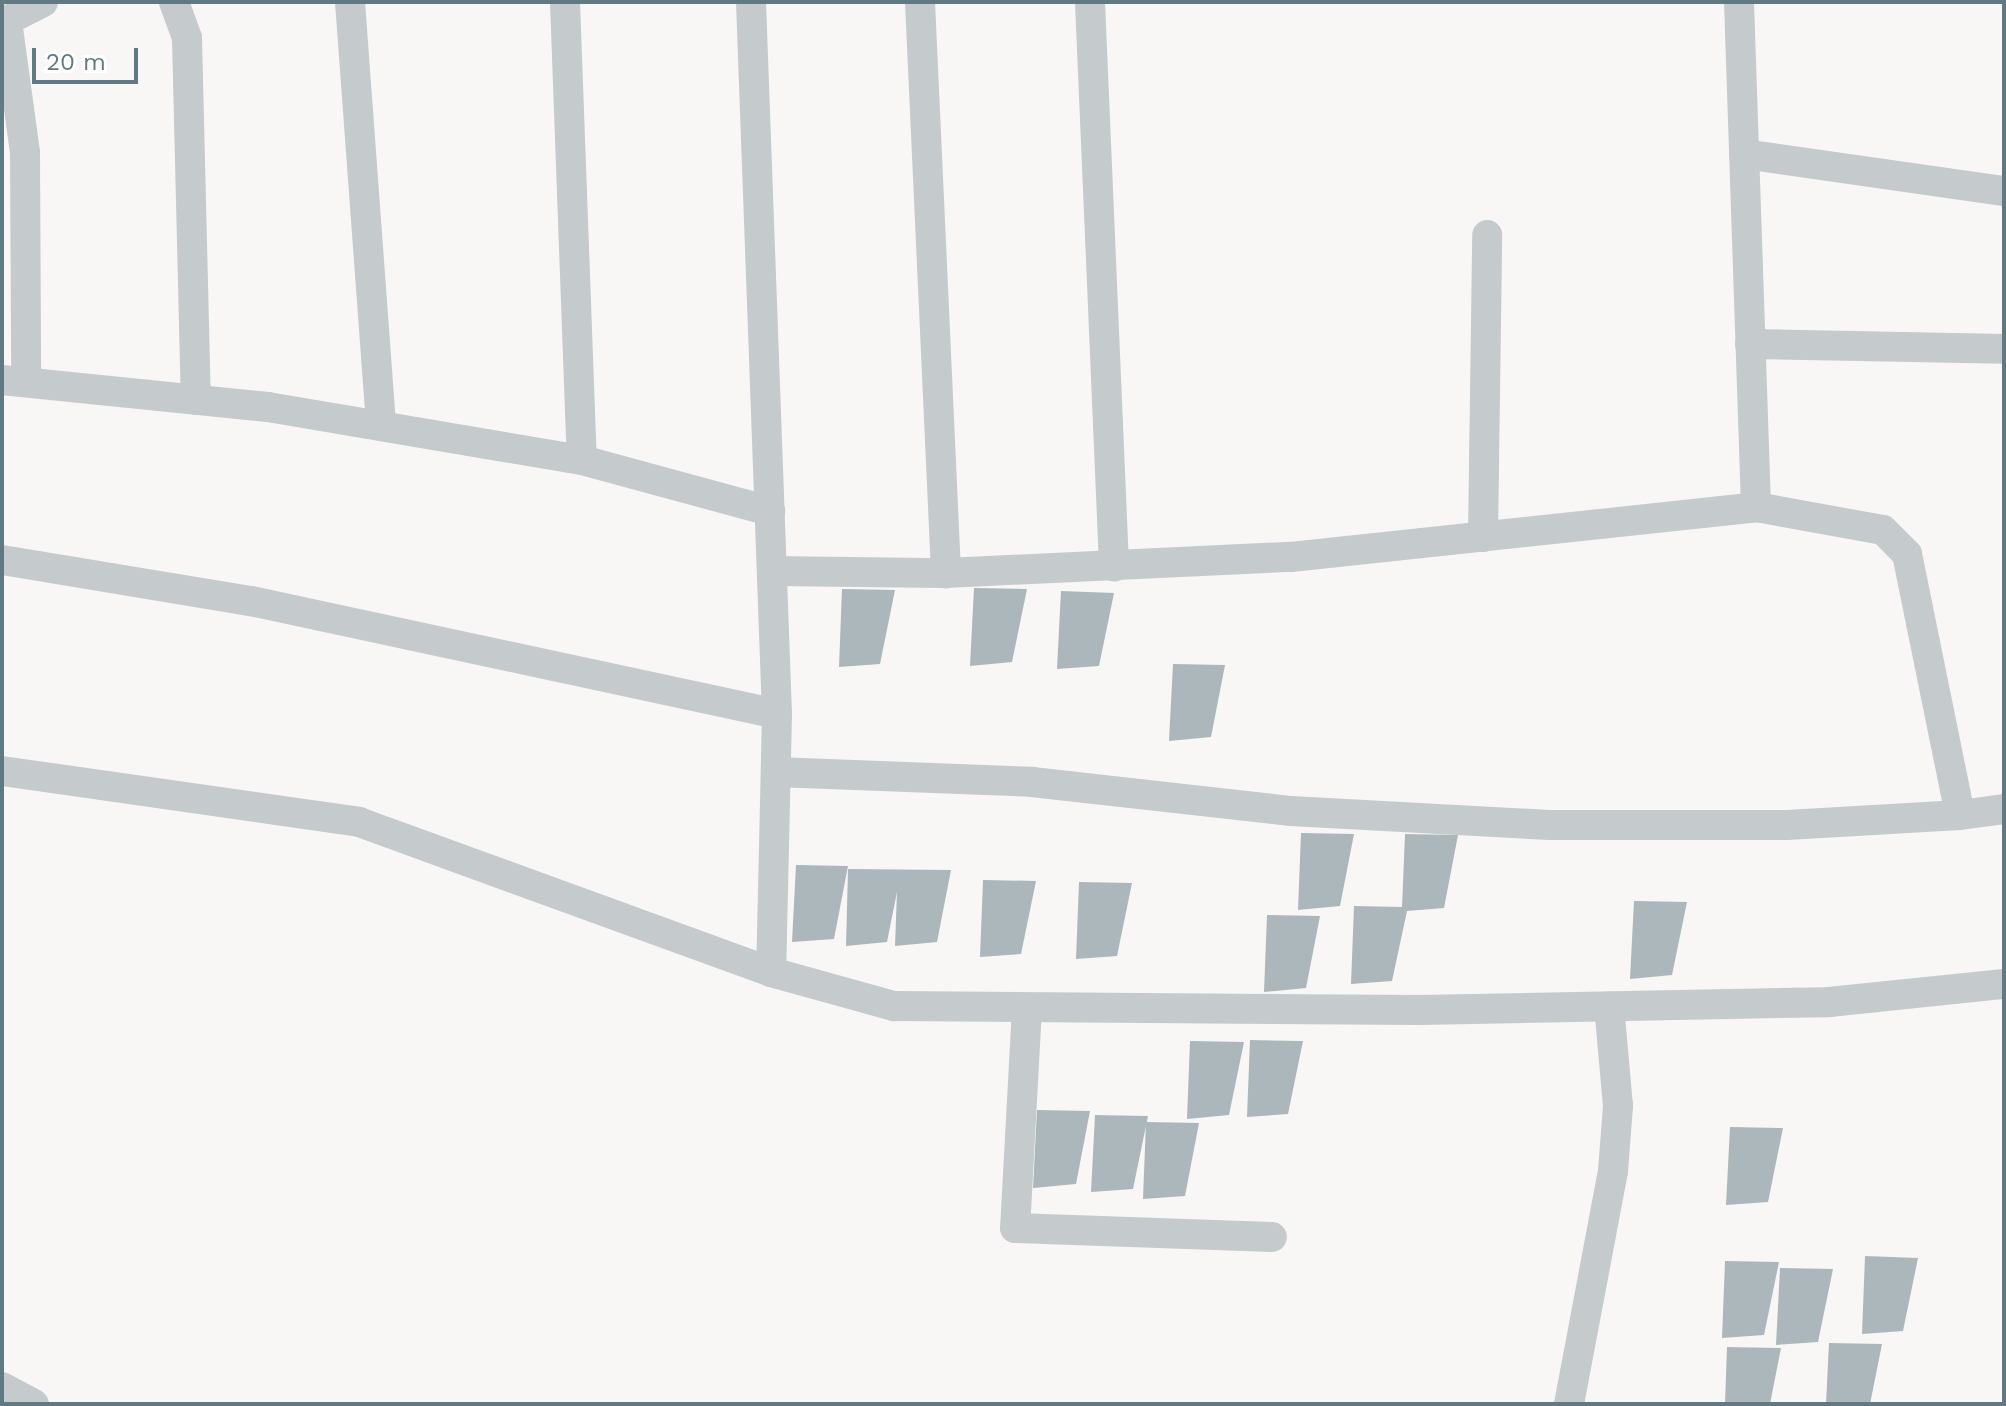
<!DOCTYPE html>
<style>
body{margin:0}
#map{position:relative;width:2006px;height:1406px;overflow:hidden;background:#f8f7f5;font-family:"Work Sans",sans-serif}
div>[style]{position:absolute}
.building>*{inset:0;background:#abb7ba}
.street>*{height:30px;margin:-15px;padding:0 15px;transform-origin:15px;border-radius:15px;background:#c5cacd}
span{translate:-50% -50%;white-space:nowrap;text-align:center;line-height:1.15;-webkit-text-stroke:8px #fff;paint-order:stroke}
.frame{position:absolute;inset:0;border:4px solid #607982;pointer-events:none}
.scale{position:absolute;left:32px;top:48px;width:106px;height:36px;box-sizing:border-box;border:4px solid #607982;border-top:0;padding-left:10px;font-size:24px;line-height:28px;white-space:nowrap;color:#607982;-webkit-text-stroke:6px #fff;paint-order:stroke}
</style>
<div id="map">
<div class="building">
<div style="clip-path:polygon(974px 588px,1027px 589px,1012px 662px,970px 666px)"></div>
<div style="clip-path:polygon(842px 589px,895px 590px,880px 664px,839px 667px)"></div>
<div style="clip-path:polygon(1061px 591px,1114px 593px,1099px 666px,1057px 669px)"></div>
<div style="clip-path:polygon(1173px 664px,1225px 665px,1211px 737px,1169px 741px)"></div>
<div style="clip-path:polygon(1301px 833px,1354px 834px,1340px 906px,1298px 910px)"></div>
<div style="clip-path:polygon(1405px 834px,1458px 835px,1444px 908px,1407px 911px,1392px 981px,1351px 984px,1354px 906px,1402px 907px)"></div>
<div style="clip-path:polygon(796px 865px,848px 866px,834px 939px,792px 942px)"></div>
<div style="clip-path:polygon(848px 869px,951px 870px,937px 942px,895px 946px,897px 892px,887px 942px,846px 946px)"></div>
<div style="clip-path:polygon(983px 880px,1036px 881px,1021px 954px,980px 957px)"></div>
<div style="clip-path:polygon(1079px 882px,1132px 883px,1117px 956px,1076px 959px)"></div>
<div style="clip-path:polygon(1634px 901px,1687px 902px,1672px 975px,1630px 979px)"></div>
<div style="clip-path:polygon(1267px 915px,1320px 916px,1306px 988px,1264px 992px)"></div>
<div style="clip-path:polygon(1250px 1040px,1303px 1041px,1288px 1114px,1247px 1117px)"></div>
<div style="clip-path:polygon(1190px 1041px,1244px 1042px,1229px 1115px,1187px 1119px)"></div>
<div style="clip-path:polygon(1037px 1110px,1090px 1111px,1076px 1184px,1033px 1188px)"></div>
<div style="clip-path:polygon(1095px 1115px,1148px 1116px,1133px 1189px,1091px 1192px)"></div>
<div style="clip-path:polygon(1146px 1122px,1199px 1123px,1185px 1196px,1143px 1199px)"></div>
<div style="clip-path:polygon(1730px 1127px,1783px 1128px,1768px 1202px,1726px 1205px)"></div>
<div style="clip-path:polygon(1865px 1256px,1918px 1258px,1903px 1331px,1862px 1334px)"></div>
<div style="clip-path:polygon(1725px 1261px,1779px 1262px,1764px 1335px,1722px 1338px)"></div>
<div style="clip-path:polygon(1780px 1268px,1833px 1269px,1818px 1342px,1776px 1345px)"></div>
<div style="clip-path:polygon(1829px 1343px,1882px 1344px,1870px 1404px,1826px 1404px)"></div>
<div style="clip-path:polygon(1727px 1347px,1781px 1348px,1770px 1404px,1725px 1404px)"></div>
</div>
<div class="street">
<div style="left:174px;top:2px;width:38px;rotate:70deg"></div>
<div style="left:187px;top:38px;width:362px;rotate:88.6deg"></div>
<div style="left:350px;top:2px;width:425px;rotate:85.8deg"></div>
<div style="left:565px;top:2px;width:458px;rotate:87.9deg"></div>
<div style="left:751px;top:2px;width:712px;rotate:87.91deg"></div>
<div style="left:777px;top:714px;width:258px;rotate:91.3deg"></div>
<div style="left:920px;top:2px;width:572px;rotate:87.39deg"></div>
<div style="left:1090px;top:2px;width:565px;rotate:87.56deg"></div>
<div style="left:1739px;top:2px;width:505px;rotate:88.07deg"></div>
<div style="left:1756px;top:507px;width:129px;rotate:10.3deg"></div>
<div style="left:1883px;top:530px;width:34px;rotate:45deg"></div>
<div style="left:1907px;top:554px;width:266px;rotate:78.5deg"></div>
<div style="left:1960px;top:815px;width:44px;rotate:-7.8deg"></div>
<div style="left:7px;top:21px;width:133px;rotate:82.2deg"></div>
<div style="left:25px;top:153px;width:229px;rotate:89.7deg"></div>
<div style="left:2px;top:23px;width:46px;rotate:-27.1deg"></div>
<div style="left:1744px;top:154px;width:263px;rotate:8.1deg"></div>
<div style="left:1750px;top:344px;width:254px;rotate:1.1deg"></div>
<div style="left:2px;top:380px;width:267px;rotate:5.8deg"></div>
<div style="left:268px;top:407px;width:318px;rotate:9.6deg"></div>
<div style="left:582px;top:460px;width:195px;rotate:15.2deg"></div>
<div style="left:1483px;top:537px;width:302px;rotate:-89.2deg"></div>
<div style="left:2px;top:560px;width:252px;rotate:9.4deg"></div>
<div style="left:251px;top:601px;width:538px;rotate:12.12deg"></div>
<div style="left:772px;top:571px;width:174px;rotate:0.7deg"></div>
<div style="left:946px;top:573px;width:345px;rotate:-2.7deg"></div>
<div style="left:1291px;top:557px;width:468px;rotate:-6.1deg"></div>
<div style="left:2px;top:771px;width:361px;rotate:8.1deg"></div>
<div style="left:359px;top:822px;width:438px;rotate:20deg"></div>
<div style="left:771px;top:972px;width:128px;rotate:15.5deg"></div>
<div style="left:894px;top:1006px;width:525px;rotate:0.44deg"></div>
<div style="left:1419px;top:1010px;width:410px;rotate:-1.1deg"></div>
<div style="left:1829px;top:1002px;width:176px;rotate:-5.9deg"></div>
<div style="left:776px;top:772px;width:256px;rotate:2.2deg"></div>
<div style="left:1032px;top:782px;width:261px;rotate:6.4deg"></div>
<div style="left:1291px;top:811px;width:259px;rotate:3.1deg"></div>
<div style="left:1550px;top:825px;width:237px"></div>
<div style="left:1787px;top:825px;width:173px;rotate:-3.3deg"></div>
<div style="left:1027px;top:1008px;width:220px;rotate:93.1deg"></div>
<div style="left:1015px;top:1228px;width:257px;rotate:2deg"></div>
<div style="left:2px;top:1387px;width:36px;rotate:28deg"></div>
<div style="left:1569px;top:1404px;width:237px;rotate:-79.3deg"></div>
<div style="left:1613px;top:1171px;width:65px;rotate:-85.6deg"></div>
<div style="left:1618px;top:1106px;width:100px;rotate:-95.1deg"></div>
</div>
<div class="frame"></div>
<div class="scale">20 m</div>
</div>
